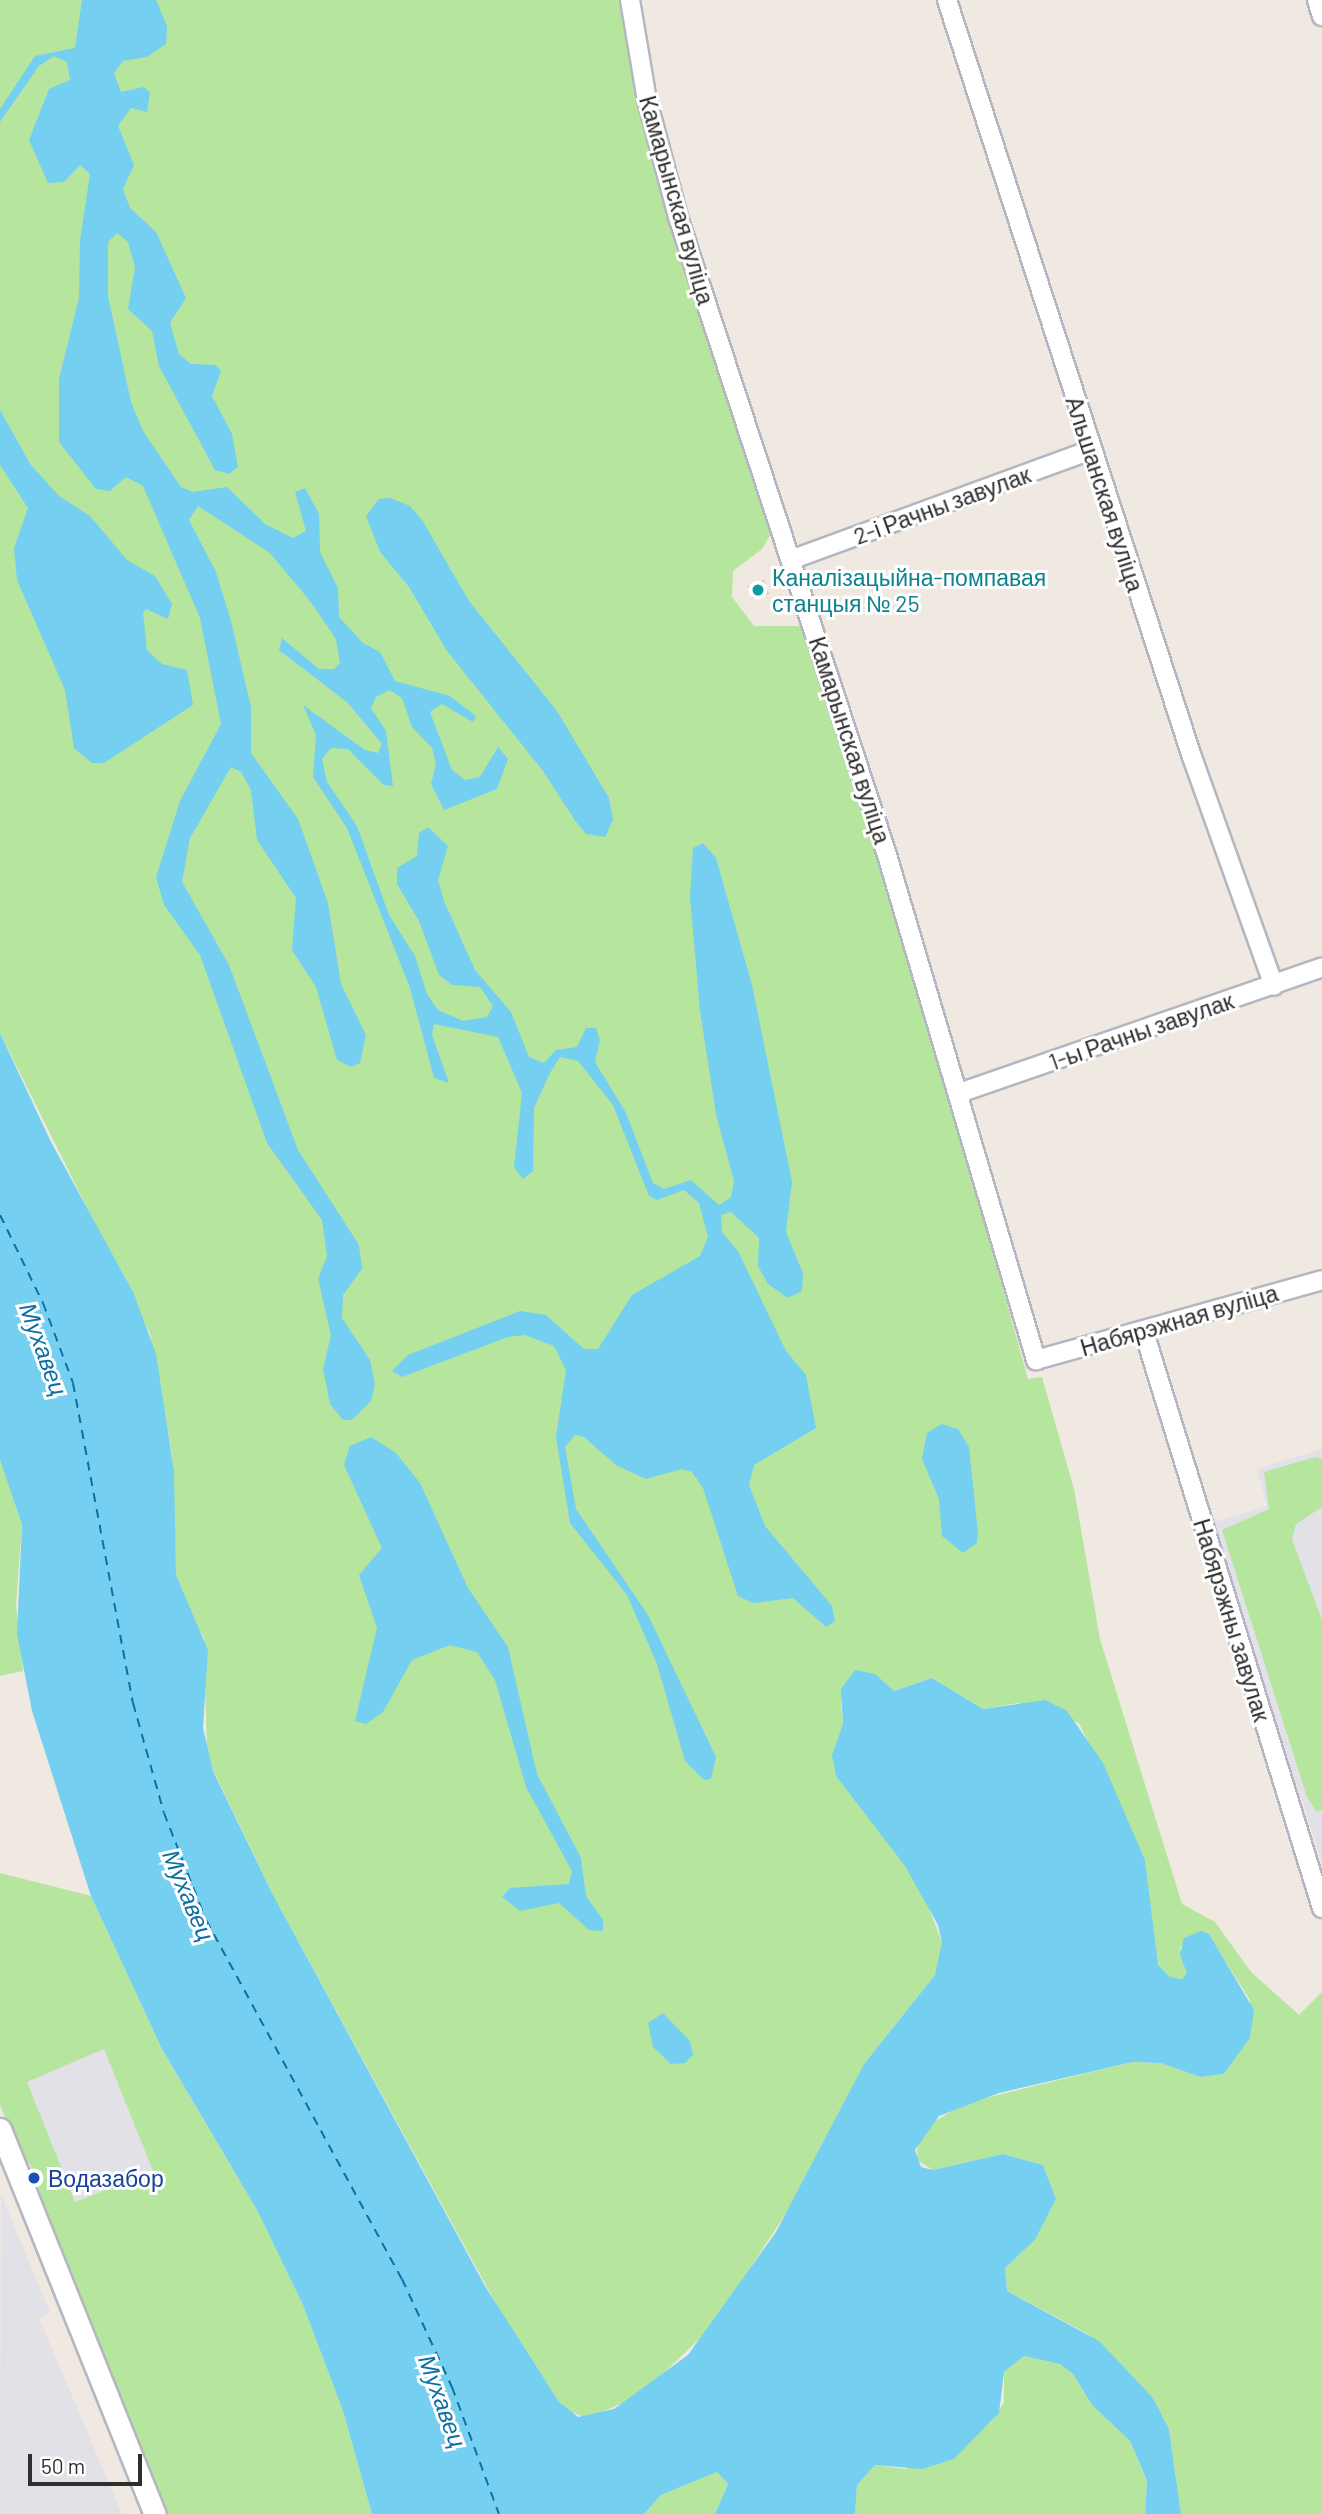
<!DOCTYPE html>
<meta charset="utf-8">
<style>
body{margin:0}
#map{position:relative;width:1322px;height:2514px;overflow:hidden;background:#efe9e1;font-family:Barlow,sans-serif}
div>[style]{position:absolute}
.industrial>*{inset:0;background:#e3e1e8}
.green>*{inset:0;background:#b6e59e}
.water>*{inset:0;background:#75cff0}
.ferry>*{height:2px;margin-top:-1px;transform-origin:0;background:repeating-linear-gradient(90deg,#0d6fa3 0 9px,transparent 0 16px)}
.building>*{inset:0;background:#cbc7bf}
.roads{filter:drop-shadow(2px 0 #b4b7c1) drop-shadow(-2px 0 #b4b7c1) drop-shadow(0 2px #b4b7c1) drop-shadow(0 -2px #b4b7c1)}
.minor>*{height:18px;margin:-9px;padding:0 9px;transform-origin:9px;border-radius:9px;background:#fff}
.tertiary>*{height:21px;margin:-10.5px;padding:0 10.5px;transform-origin:10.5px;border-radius:10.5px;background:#fff}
.dots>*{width:19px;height:19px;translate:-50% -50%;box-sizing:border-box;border:4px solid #fff;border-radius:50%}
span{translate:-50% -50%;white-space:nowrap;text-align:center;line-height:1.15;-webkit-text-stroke:6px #fff;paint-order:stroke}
.street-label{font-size:23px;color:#2e2e2e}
.culture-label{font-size:23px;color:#0d838f}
.left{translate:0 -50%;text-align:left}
.transit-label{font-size:23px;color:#164399}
.water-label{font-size:24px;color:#0d6fa3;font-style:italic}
.scale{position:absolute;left:28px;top:2454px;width:114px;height:32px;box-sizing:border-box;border:4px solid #2e2e2e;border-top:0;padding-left:9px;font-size:21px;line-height:24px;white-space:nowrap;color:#2e2e2e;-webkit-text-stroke:5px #fff;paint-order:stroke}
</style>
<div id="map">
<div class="industrial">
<div style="clip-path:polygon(1322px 1449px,1322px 1863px,1212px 1523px,1267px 1506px,1257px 1469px)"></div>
<div style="clip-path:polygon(104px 2049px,153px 2171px,75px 2202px,26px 2081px)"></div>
<div style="clip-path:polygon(1px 2194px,50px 2312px,39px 2318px,122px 2514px,0 2514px)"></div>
</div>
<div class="green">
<div style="clip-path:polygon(0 0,622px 0,651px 149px,773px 530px,762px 549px,733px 571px,732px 597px,754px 626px,801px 626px,811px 640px,921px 994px,1028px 1379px,1042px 1377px,1074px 1489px,1100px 1639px,1182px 1904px,1215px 1922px,1251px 1972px,1299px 2015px,1322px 1992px,1322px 2514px,1181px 2514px,1169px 2429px,1153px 2398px,1088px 2334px,1007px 2291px,1005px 2268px,1035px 2240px,1056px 2199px,1043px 2165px,1003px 2154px,933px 2170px,917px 2160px,918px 2138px,927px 2126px,965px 2103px,1133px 2062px,1161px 2063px,1200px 2077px,1224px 2074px,1250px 2038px,1250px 2000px,1209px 1935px,1180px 1947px,1187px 1973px,1182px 1979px,1170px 1977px,1157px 1964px,1145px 1860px,1079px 1723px,1018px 1703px,983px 1709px,932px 1678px,894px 1691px,883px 1682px,841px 1702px,843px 1723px,835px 1746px,926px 1901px,942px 1942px,941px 1960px,935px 1975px,864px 2064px,800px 2192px,710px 2329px,639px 2396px,588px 2418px,567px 2411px,559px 2402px,500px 2311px,272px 1893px,207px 1757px,204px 1638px,182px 1600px,176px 1575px,172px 1454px,150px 1334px,0 1033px)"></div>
<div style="clip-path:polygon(1315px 1457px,1322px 1459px,1322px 1507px,1296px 1524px,1292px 1539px,1322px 1620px,1322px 1810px,1317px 1812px,1307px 1797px,1222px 1530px,1269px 1509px,1264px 1472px)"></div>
<div style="clip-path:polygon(0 1460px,22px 1525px,16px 1605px,23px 1671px,0 1676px)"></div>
<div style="clip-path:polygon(evenodd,0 1873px,91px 1896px,162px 2049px,257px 2210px,303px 2305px,343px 2411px,372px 2514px,166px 2514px,38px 2207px,39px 2189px,30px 2164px,20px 2154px,0 2105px,0 1873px,104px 2049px,153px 2171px,75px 2202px,27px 2082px,104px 2049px)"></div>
<div style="clip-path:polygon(1024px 2356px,1060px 2364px,1073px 2374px,1092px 2405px,1130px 2441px,1147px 2482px,1145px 2514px,855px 2514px,857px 2485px,875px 2465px,905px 2469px,968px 2442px,992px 2421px,1004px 2402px,1004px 2372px)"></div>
<div style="clip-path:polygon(717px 2472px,728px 2484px,715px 2514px,644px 2514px,661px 2495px)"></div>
</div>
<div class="water">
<div style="clip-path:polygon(82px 0,156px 0,167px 26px,166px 44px,147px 57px,123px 61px,114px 73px,121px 92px,144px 87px,150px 93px,147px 112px,131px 108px,118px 126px,134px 165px,123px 189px,130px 208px,156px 232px,186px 298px,170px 323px,179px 354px,191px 364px,216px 365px,221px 371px,212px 396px,232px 434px,238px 467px,229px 474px,215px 470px,159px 366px,152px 331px,128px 309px,135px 267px,128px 242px,117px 233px,108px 242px,108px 296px,131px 402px,143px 431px,181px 487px,193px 492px,227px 487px,265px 524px,293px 538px,306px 531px,295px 492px,305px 488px,319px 514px,320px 552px,338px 588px,339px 617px,363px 643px,380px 652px,395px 681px,450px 696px,476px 716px,473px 722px,442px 704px,430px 712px,452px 770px,465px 780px,480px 777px,498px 747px,508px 759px,497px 789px,444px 810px,431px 784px,436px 764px,432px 748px,412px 727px,402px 698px,389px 690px,376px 697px,371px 708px,386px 731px,393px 786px,384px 785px,348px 749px,331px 748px,322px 759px,327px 782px,357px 826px,389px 915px,415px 956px,427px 994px,438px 1010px,463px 1021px,487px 1017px,493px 1006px,480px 987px,452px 985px,439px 975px,419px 921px,397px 884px,397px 868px,417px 856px,419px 833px,428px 827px,448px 846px,438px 880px,444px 901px,475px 970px,511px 1012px,529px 1057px,544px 1063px,556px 1050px,577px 1047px,586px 1028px,596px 1028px,600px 1040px,595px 1062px,626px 1113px,653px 1183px,664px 1189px,691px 1180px,719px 1205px,731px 1197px,734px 1181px,716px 1114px,700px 1011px,690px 897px,693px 848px,703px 843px,716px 858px,752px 985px,792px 1182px,786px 1232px,803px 1273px,802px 1291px,788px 1298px,768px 1284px,758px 1266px,759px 1238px,731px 1212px,721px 1215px,722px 1232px,738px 1251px,786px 1351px,806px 1375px,816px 1428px,754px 1465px,749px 1485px,765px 1526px,832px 1606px,835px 1621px,826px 1627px,793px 1598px,753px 1603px,738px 1596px,703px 1488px,692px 1472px,682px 1469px,646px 1479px,616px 1465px,584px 1437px,575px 1435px,565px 1447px,576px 1509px,648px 1615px,716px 1757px,711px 1779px,704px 1780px,685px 1761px,657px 1664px,627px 1595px,570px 1523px,556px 1437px,566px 1370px,554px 1346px,525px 1335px,508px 1337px,402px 1377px,392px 1371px,408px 1355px,520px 1311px,546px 1315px,584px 1349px,598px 1349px,632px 1295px,700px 1256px,708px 1237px,699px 1203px,684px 1190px,657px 1200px,649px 1196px,613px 1105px,578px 1061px,560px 1057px,550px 1073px,534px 1108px,533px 1171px,523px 1179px,514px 1167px,522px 1093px,498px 1037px,434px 1024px,432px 1035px,449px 1083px,434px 1078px,410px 988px,347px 828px,313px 777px,316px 735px,303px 705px,365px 750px,378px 753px,382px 744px,348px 703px,279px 650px,282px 638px,319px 669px,334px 669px,340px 663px,336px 639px,310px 601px,270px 553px,198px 506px,189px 520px,216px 572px,231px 621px,251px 707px,251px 753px,298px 819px,328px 903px,341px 984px,366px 1035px,360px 1063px,351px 1067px,337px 1060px,316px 987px,292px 950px,296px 898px,257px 840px,251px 790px,241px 772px,231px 767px,190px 838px,182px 882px,229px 965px,298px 1150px,359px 1245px,362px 1269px,343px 1295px,342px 1318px,370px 1360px,375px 1384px,371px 1401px,352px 1420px,343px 1420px,330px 1404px,323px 1369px,331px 1335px,318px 1279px,327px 1256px,322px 1220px,267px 1143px,200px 955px,164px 905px,156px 877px,180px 801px,221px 724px,200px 618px,143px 486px,126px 477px,110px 491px,96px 489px,59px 442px,59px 379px,79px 298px,80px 240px,90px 174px,80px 165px,64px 182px,48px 183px,29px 140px,49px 89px,70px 80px,67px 62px,54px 56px,39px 66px,0 122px,0 109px,35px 56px,75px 48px)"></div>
<div style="clip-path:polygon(0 410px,31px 465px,59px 496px,90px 516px,127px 560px,155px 576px,172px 604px,168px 619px,146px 609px,143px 613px,147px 650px,162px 664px,187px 670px,193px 705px,104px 763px,92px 763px,74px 748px,65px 690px,17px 580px,14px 548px,28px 508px,0 465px)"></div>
<div style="clip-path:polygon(390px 498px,410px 506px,422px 520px,469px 601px,557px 711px,609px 798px,613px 820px,605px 837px,586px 834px,576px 822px,543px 771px,447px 651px,409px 587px,380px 552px,366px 516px,379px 499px)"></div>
<div style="clip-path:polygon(0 1033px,50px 1140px,134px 1294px,156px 1354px,174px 1471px,176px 1575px,208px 1650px,203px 1728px,213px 1771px,272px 1893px,485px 2286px,559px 2402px,578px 2417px,614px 2409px,688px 2355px,776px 2232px,864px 2064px,935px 1975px,942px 1942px,938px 1925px,905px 1866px,836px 1776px,832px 1755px,843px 1723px,841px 1689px,855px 1670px,875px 1674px,894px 1691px,932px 1678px,983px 1709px,1045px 1700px,1067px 1711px,1103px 1763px,1145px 1860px,1158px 1965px,1170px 1977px,1182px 1979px,1187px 1973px,1180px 1955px,1184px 1938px,1201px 1931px,1209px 1934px,1254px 2010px,1250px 2038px,1224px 2074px,1200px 2077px,1161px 2063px,1133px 2062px,999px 2093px,939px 2116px,915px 2150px,921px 2167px,933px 2170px,1003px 2154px,1043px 2165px,1056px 2199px,1035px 2240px,1005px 2268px,1007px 2291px,1099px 2341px,1153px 2398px,1169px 2429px,1181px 2514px,1145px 2514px,1147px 2481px,1130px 2441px,1092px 2405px,1073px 2374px,1060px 2364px,1024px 2356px,1004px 2372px,999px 2413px,954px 2459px,922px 2469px,875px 2465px,857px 2485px,855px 2514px,715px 2514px,728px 2484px,717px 2472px,661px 2495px,644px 2514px,372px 2514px,343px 2411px,303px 2305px,257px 2210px,162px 2049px,91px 1896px,32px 1711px,17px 1634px,22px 1525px,0 1460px)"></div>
<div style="clip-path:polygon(942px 1424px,958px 1429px,969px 1447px,978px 1533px,977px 1543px,963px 1553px,942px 1536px,939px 1499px,922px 1459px,927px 1433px)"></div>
<div style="clip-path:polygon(371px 1437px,396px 1453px,420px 1483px,468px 1588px,508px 1647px,537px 1774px,581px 1858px,586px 1896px,603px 1920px,603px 1931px,589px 1930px,559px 1903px,520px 1911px,502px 1897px,510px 1888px,569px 1884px,572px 1871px,526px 1787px,495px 1680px,477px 1652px,450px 1645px,412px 1660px,383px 1712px,366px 1724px,355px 1721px,377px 1628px,359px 1575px,382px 1548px,344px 1465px,350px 1446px)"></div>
<div style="clip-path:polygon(663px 2013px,690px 2041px,693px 2055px,685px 2063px,671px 2064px,653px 2047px,648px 2023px)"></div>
</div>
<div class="ferry">
<div style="left:0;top:1215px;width:98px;rotate:64deg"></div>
<div style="left:43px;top:1303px;width:85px;rotate:69.4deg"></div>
<div style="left:73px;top:1383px;width:326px;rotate:79.4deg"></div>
<div style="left:133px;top:1703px;width:114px;rotate:74.3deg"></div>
<div style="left:164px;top:1813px;width:115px;rotate:68.6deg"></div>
<div style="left:206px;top:1920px;width:409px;rotate:61.4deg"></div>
<div style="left:402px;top:2279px;width:119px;rotate:65.2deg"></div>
<div style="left:452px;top:2387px;width:135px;rotate:69.7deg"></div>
</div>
<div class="building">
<div style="clip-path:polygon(764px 580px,769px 594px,752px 599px,748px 586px)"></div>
</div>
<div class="roads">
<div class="minor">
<div style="left:630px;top:0;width:101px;rotate:80.4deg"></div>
<div style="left:647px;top:100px;width:124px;rotate:75.1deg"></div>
<div style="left:679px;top:220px;width:668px;rotate:71.86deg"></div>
<div style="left:887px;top:855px;width:527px;rotate:73.56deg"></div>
<div style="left:1036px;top:1360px;width:297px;rotate:-15.6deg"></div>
<div style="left:947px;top:0;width:796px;rotate:72.07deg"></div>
<div style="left:1192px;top:757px;width:243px;rotate:70.3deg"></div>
<div style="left:1317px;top:0;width:17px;rotate:73deg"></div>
<div style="left:793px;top:559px;width:317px;rotate:-20.1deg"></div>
<div style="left:959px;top:1093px;width:384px;rotate:-19.1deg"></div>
<div style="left:1144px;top:1332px;width:603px;rotate:72.83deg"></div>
</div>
<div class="tertiary">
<div style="left:0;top:2129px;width:415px;rotate:68.1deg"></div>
</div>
</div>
<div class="dots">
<div style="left:758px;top:590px;background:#0f9aa8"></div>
<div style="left:34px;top:2178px;background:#1a4fb4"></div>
</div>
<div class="street-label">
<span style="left:677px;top:200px;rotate:74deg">Камарынская вуліца</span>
<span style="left:1105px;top:494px;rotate:72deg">Альшанская вуліца</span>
<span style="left:942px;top:505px;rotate:-20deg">2-і Рачны завулак</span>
<span style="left:850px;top:740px;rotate:72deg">Камарынская вуліца</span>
<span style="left:1141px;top:1031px;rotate:-19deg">1-ы Рачны завулак</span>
<span style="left:1179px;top:1320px;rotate:-16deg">Набярэжная вуліца</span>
<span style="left:1232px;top:1620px;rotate:73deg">Набярэжны завулак</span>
</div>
<div class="culture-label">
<span class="left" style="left:772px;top:590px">Каналізацыйна-помпавая<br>станцыя № 25</span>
</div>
<div class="transit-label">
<span class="left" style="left:48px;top:2178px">Водазабор</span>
</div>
<div class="water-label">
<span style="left:44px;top:1349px;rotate:70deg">Мухавец</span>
<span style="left:189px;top:1895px;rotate:67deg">Мухавец</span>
<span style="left:443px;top:2401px;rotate:70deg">Мухавец</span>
</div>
<div class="scale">50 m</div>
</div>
